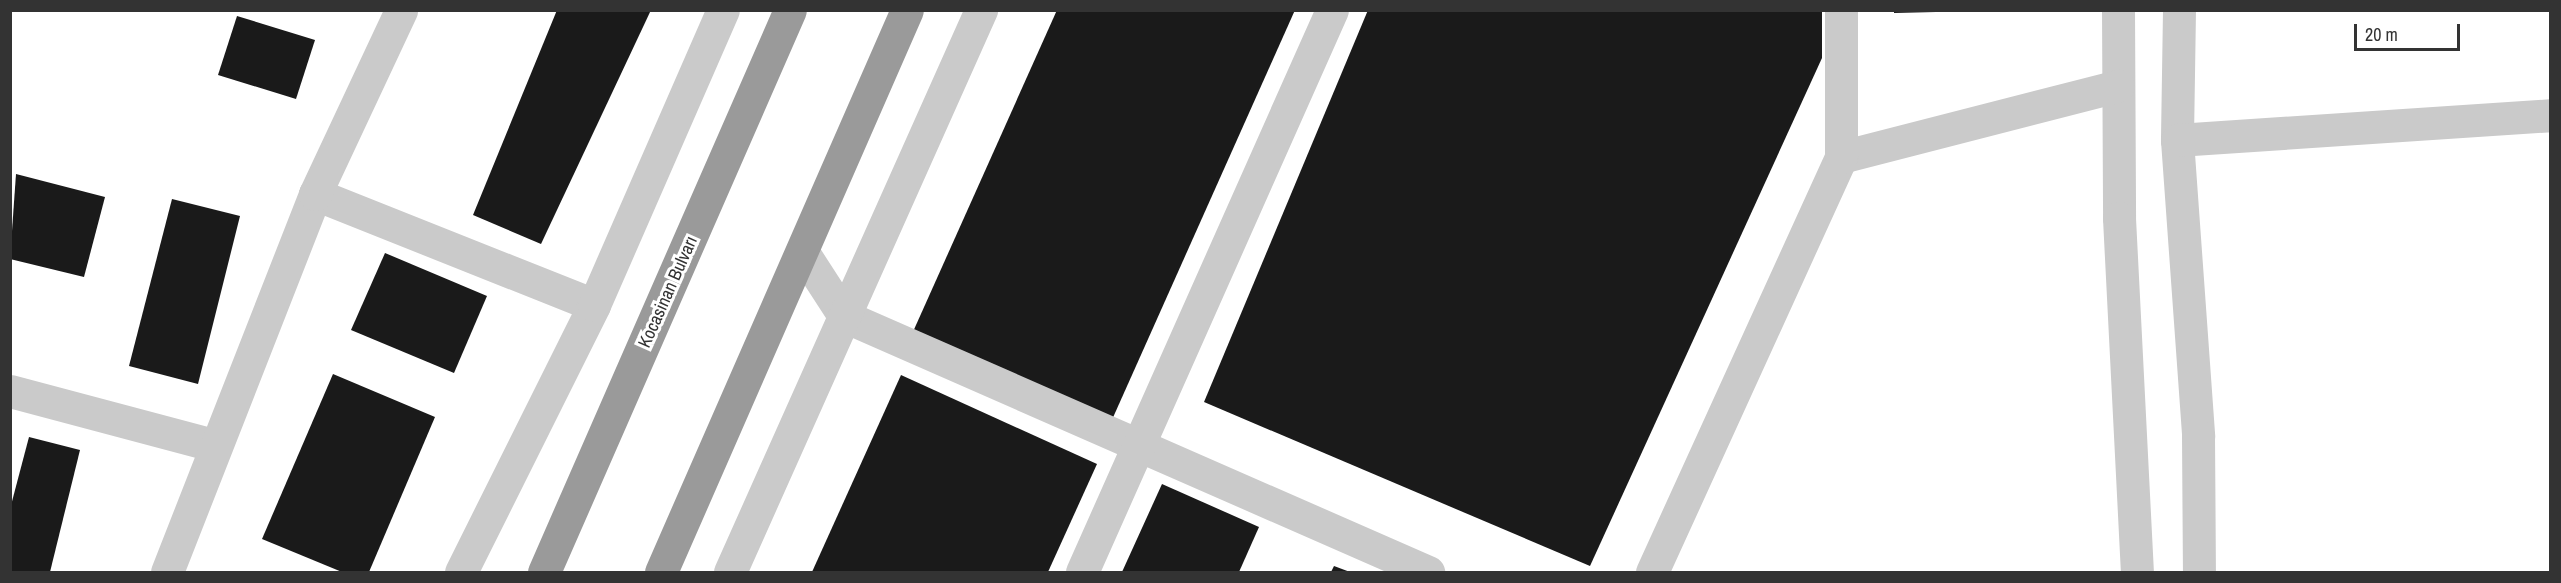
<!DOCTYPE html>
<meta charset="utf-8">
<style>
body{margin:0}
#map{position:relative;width:2561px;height:583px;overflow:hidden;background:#fff;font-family:"Archivo Narrow",sans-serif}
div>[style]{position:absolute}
.building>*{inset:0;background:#1a1a1a}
.minor>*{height:33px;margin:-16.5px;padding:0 16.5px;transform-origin:16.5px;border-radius:16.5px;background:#cacaca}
.highway>*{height:33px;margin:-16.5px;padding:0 16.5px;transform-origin:16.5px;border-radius:16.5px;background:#9a9a9a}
span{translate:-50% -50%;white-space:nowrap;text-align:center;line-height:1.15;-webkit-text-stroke:6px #fff;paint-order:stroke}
.street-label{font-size:18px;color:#333}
.frame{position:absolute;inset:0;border:12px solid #333;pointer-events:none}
.scale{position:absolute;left:2354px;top:24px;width:106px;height:27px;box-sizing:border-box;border:3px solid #333;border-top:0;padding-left:8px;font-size:18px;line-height:21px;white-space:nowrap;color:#333;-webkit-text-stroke:4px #fff;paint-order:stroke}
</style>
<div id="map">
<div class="building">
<div style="clip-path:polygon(557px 10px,651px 10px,541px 244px,473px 215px)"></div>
<div style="clip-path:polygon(1057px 10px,1295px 10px,1111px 422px,912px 334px)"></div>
<div style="clip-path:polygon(1368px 10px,1822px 10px,1822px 58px,1590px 566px,1204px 402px)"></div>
<div style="clip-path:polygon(1894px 10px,1936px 10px,1936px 12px,1894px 13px)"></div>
<div style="clip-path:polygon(237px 16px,315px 40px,296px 99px,218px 75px)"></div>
<div style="clip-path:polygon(16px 174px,105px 197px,84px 277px,10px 259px)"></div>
<div style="clip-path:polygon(172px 199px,240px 216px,198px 384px,129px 366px)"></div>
<div style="clip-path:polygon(385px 253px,487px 296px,454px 373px,351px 330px)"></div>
<div style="clip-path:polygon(333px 374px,435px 417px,369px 572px,342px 572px,262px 539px)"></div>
<div style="clip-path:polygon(901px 375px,1097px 464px,1048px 572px,812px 572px)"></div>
<div style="clip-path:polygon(29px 437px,80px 450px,50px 572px,10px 572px,10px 509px)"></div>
<div style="clip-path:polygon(1162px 484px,1259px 527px,1239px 572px,1122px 572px)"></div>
<div style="clip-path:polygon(1334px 566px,1350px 572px,1331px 572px)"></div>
</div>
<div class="minor">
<div style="left:2118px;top:10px;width:208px;rotate:89.7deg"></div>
<div style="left:2119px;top:218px;width:354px;rotate:87.1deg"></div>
<div style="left:2179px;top:10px;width:130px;rotate:90.9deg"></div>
<div style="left:2177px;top:140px;width:297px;rotate:85.9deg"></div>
<div style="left:2198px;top:436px;width:136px;rotate:89.6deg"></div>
<div style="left:2177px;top:140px;width:374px;rotate:-3.8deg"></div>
<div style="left:1841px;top:157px;width:286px;rotate:-14.4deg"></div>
<div style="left:315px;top:194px;width:300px;rotate:21.7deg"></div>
<div style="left:802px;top:251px;width:77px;rotate:57.1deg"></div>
<div style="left:844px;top:316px;width:638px;rotate:23.67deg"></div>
<div style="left:10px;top:391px;width:213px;rotate:14.9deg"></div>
<div style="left:167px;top:572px;width:406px;rotate:-68.6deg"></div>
<div style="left:315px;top:194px;width:203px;rotate:-64.9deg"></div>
<div style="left:461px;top:572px;width:298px;rotate:-63.5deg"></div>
<div style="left:594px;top:305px;width:322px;rotate:-66.4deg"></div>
<div style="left:730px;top:572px;width:616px;rotate:-65.93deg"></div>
<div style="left:1082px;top:572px;width:615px;rotate:-66.02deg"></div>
<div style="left:1652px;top:572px;width:456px;rotate:-65.5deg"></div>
<div style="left:1841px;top:157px;width:147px;rotate:-90deg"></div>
</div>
<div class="highway">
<div style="left:544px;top:572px;width:613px;rotate:-66.36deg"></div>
<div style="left:661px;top:572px;width:613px;rotate:-66.36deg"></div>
</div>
<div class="street-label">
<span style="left:668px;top:292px;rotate:-66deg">Kocasinan Bulvarı</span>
</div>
<div class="frame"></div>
<div class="scale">20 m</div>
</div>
